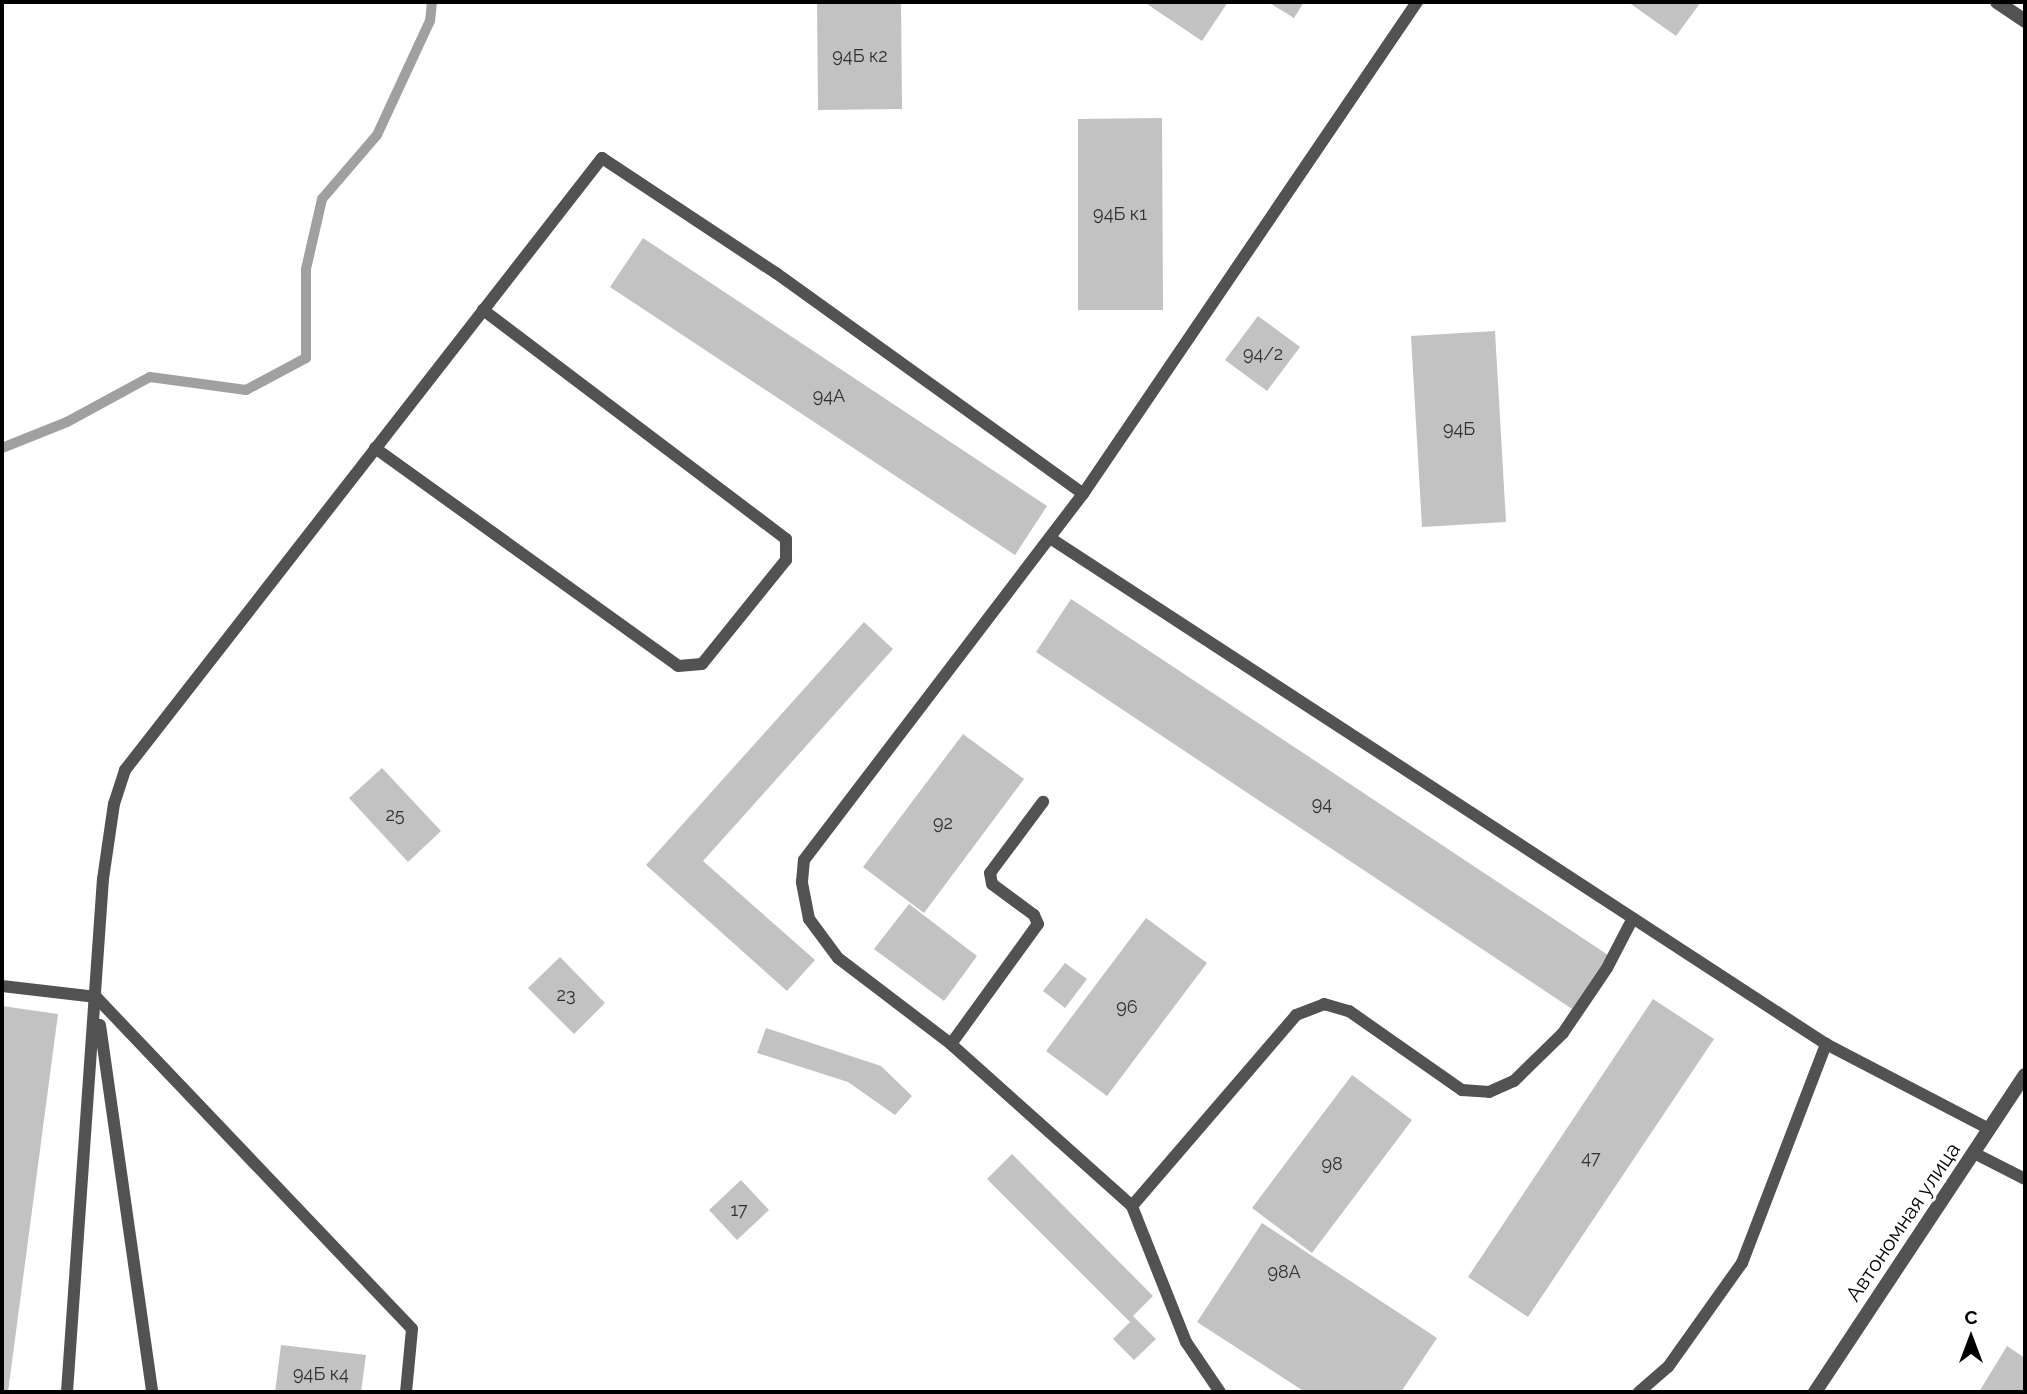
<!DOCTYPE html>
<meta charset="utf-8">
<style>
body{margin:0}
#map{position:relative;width:2027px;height:1394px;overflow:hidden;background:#fff;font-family:Raleway,sans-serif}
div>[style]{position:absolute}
.stream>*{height:10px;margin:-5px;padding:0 5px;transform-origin:5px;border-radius:5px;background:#a0a0a0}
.building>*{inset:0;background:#c2c2c2}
.service>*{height:12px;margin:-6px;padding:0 6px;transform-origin:6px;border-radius:6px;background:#525252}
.minor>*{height:14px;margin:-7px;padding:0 7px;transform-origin:7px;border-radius:7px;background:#525252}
.tertiary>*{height:14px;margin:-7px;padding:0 7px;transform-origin:7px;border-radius:7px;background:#525252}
span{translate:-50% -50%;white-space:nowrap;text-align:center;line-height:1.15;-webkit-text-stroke:6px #fff;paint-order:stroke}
.number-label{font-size:18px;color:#303030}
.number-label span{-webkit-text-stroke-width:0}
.street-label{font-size:21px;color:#000}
.frame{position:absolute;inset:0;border:4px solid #000;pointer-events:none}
.north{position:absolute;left:1936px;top:1303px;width:70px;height:70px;-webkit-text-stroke:5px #fff;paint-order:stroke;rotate:0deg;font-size:19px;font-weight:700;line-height:28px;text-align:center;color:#000}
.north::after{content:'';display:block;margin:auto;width:24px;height:32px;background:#000;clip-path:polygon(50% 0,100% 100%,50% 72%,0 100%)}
</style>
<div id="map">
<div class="stream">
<div style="left:2px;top:448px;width:70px;rotate:-21.8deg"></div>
<div style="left:67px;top:422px;width:94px;rotate:-28.5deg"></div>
<div style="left:150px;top:377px;width:97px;rotate:7.7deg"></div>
<div style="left:246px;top:390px;width:68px;rotate:-28.1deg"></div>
<div style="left:306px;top:358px;width:89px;rotate:-90deg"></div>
<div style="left:306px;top:269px;width:72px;rotate:-77.1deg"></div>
<div style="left:322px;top:199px;width:84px;rotate:-49.3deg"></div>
<div style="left:377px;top:135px;width:126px;rotate:-65.1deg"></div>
<div style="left:430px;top:21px;width:19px;rotate:-84deg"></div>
</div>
<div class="building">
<div style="clip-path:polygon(817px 2px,901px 2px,902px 109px,818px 110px)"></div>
<div style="clip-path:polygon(1144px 2px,1228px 2px,1202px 41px)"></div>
<div style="clip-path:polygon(1268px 2px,1304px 2px,1294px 18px)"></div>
<div style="clip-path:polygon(1628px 2px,1701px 2px,1676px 36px)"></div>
<div style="clip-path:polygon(1162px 118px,1163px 310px,1078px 310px,1078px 119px)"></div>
<div style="clip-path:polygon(643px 238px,1047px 506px,1015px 555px,610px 287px)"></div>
<div style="clip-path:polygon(1258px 316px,1300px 347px,1267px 391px,1225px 360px)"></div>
<div style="clip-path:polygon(1495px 331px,1506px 522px,1422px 527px,1411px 336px)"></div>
<div style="clip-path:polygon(1071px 599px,1608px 955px,1572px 1009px,1036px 652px)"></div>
<div style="clip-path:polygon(864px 622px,893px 649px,703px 861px,815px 960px,787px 991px,646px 865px)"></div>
<div style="clip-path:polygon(963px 734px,1024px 779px,924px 913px,863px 867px)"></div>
<div style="clip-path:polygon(382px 768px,441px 831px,408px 862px,349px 798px)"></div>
<div style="clip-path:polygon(909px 904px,977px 956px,944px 1001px,874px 949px)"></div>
<div style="clip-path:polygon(1146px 918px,1207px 963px,1107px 1096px,1046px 1051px)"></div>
<div style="clip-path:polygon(560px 957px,605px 1003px,574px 1034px,528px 988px)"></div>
<div style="clip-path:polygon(1065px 963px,1087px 979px,1065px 1008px,1043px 991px)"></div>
<div style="clip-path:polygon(1653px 999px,1714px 1039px,1528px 1317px,1468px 1277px)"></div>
<div style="clip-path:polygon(2px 1006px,58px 1014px,8px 1392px,2px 1392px)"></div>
<div style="clip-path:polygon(766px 1028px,881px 1066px,912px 1096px,895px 1115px,848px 1082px,757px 1053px)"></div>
<div style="clip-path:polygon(1352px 1075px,1412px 1120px,1312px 1253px,1252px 1208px)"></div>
<div style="clip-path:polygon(1012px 1154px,1153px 1296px,1133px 1316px,1156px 1339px,1134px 1360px,1113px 1339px,1130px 1322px,987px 1179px)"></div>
<div style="clip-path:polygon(741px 1180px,769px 1210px,737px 1240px,709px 1210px)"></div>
<div style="clip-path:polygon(1262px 1223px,1437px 1338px,1401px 1392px,1305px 1392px,1197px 1322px)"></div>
<div style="clip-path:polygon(281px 1345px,366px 1355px,361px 1392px,275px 1392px)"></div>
<div style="clip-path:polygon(2007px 1346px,2025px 1358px,2025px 1392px,1979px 1392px)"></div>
</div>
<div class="service">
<div style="left:375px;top:448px;width:373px;rotate:35.7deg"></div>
<div style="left:678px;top:666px;width:24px;rotate:-5deg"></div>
<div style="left:702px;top:664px;width:134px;rotate:-51.1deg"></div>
<div style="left:786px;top:560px;width:21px;rotate:-90deg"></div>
<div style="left:786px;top:539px;width:380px;rotate:-142.9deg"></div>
<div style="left:1050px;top:538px;width:926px;rotate:33.11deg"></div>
<div style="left:1826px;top:1044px;width:184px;rotate:27.5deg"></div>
<div style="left:2px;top:986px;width:95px;rotate:6.7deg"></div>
<div style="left:96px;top:997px;width:458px;rotate:46.4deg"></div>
<div style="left:412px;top:1329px;width:63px;rotate:95.4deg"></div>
<div style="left:100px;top:1025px;width:371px;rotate:81.9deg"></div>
<div style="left:951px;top:1044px;width:148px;rotate:-54.1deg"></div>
<div style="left:1038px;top:924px;width:10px;rotate:-114deg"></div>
<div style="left:1034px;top:915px;width:52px;rotate:-143.6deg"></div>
<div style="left:992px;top:884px;width:11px;rotate:-100deg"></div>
<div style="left:990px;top:873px;width:89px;rotate:-53.3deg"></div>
<div style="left:1974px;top:1153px;width:57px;rotate:27deg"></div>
<div style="left:1132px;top:1206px;width:252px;rotate:-49.3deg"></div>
<div style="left:1296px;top:1015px;width:30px;rotate:-21deg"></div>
<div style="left:1324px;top:1004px;width:26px;rotate:16deg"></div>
<div style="left:1349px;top:1011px;width:138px;rotate:35deg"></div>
<div style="left:1462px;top:1090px;width:27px;rotate:4deg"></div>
<div style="left:1489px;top:1092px;width:27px;rotate:-24deg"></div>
<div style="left:1514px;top:1081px;width:69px;rotate:-44.4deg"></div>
<div style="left:1563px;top:1033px;width:78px;rotate:-55.9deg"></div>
<div style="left:1607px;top:968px;width:56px;rotate:-62.5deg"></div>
<div style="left:67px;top:1392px;width:514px;rotate:-85.99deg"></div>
<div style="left:103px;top:879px;width:76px;rotate:-81.7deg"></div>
<div style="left:114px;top:804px;width:36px;rotate:-72deg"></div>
<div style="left:125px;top:770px;width:776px;rotate:-52.07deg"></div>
<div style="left:602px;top:158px;width:209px;rotate:33.5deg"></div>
<div style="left:776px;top:273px;width:378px;rotate:35.7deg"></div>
<div style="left:1220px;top:1392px;width:60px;rotate:-124.2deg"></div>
<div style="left:1186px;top:1342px;width:146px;rotate:-111.7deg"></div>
<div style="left:1132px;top:1206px;width:243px;rotate:-138.2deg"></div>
<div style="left:951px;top:1044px;width:142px;rotate:-142.7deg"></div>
<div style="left:838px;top:958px;width:49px;rotate:-126.6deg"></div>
<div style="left:809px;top:919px;width:38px;rotate:-101deg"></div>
<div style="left:802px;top:882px;width:22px;rotate:-85deg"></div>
<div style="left:804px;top:860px;width:460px;rotate:-52.7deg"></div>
<div style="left:1083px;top:494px;width:595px;rotate:-55.83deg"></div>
<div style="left:1639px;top:1392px;width:38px;rotate:-41deg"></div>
<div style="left:1668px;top:1367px;width:128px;rotate:-54.6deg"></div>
<div style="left:1742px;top:1263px;width:235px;rotate:-69deg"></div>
</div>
<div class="minor">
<div style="left:1815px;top:1392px;width:380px;rotate:-56.5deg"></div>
</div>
<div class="tertiary">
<div style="left:1997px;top:2px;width:34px;rotate:34deg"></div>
</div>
<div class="number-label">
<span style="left:860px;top:56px">94Б к2</span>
<span style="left:1120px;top:214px">94Б к1</span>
<span style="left:1263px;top:354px">94/2</span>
<span style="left:829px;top:396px">94А</span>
<span style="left:1459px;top:429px">94Б</span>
<span style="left:1322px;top:804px">94</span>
<span style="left:395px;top:815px">25</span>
<span style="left:943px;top:823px">92</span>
<span style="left:566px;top:995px">23</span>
<span style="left:1127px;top:1007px">96</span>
<span style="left:1591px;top:1158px">47</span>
<span style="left:1332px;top:1164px">98</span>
<span style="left:739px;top:1210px">17</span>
<span style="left:1284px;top:1272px">98А</span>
<span style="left:321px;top:1374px">94Б к4</span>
</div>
<div class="street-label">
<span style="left:1903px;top:1222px;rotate:-56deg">Автономная улица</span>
</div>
<div class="frame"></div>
<div class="north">С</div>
</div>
